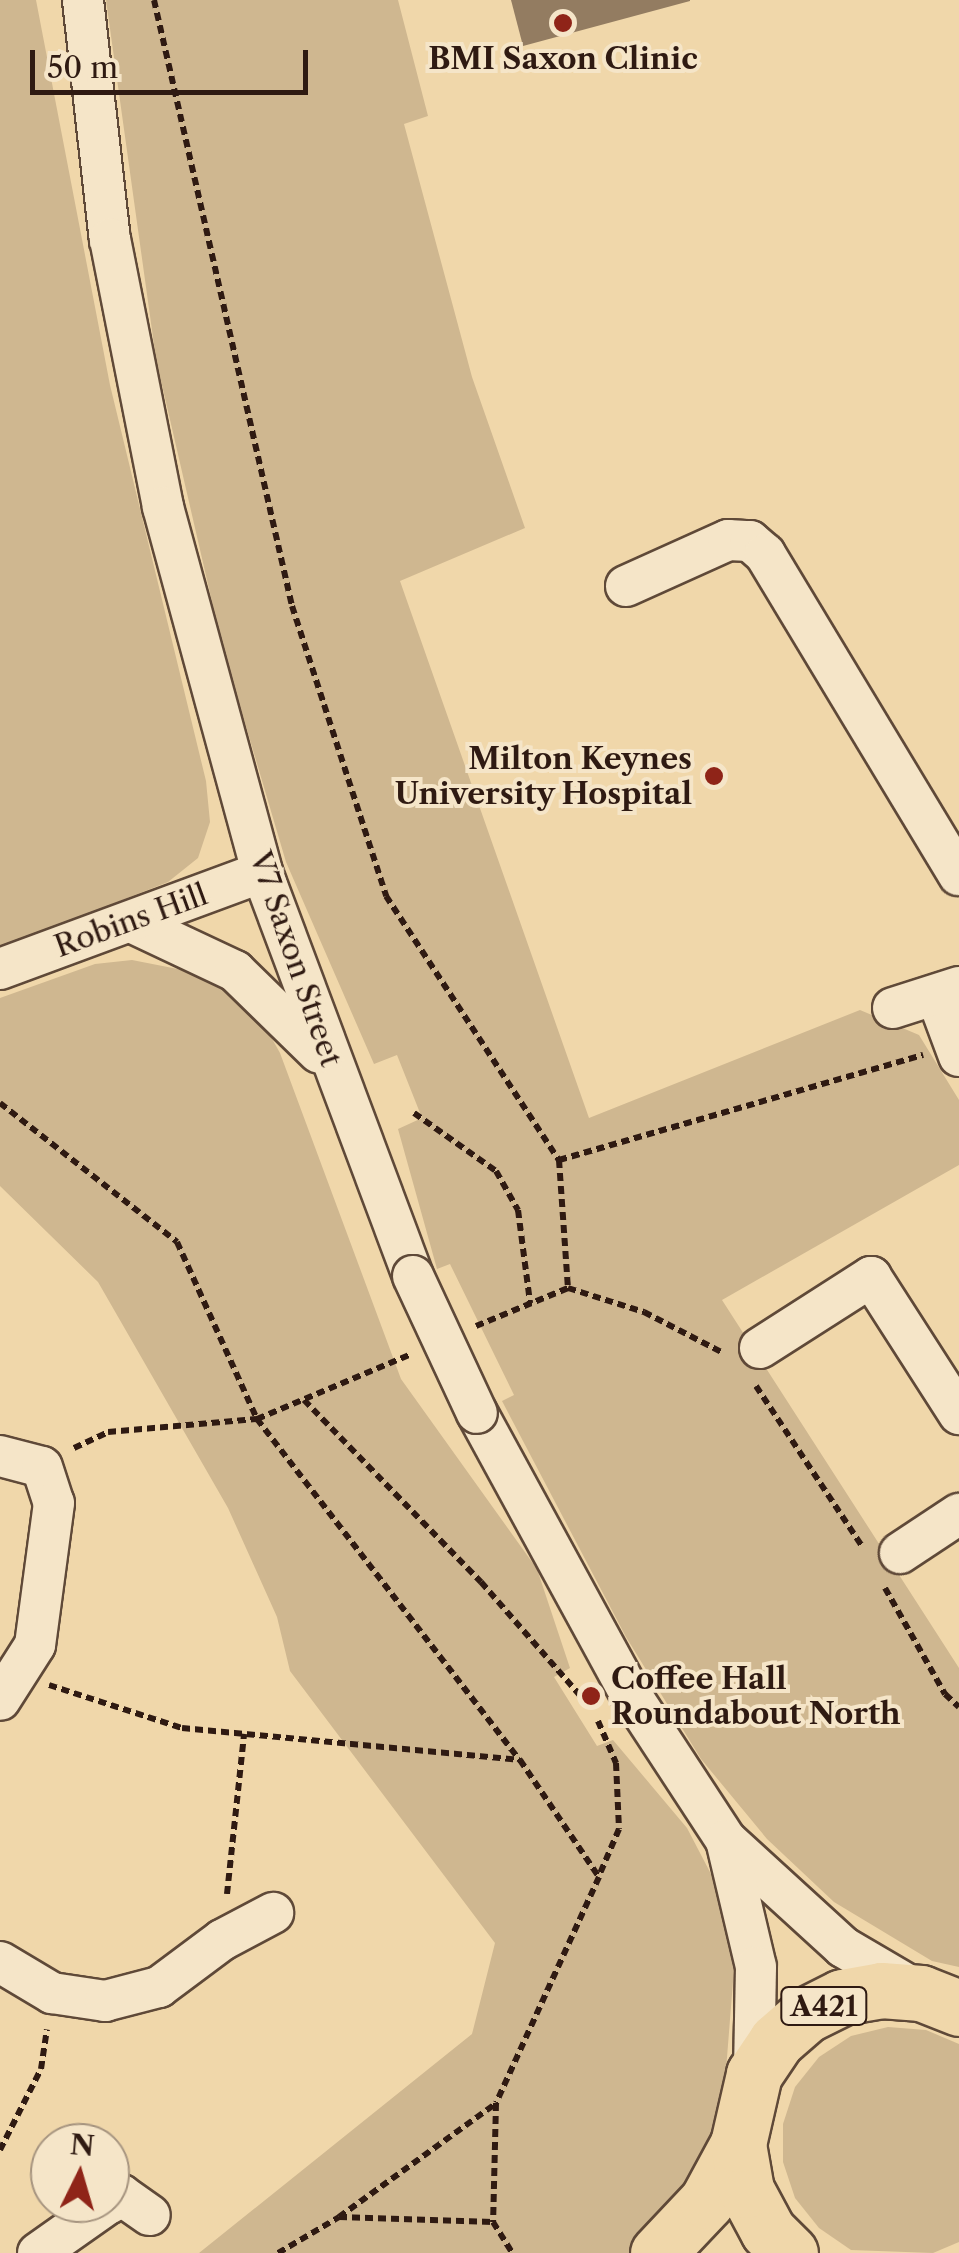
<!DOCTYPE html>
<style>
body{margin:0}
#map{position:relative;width:959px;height:2253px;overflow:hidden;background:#f0d7aa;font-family:"Libre Caslon Text",serif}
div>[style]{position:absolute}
.green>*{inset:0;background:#cfb790}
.building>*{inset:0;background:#937c61}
.path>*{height:6px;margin-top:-3px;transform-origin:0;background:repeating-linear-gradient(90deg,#2f1a12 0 8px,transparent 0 13px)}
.roads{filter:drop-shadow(2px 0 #5f4938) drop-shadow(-2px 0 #5f4938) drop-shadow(0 2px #5f4938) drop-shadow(0 -2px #5f4938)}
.minor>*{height:40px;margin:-20px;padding:0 20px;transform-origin:20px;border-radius:20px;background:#f5e5c8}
.highway>*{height:55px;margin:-27.5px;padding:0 27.5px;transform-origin:27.5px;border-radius:27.5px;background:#f0d7aa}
.bridges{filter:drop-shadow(2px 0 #5f4938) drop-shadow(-2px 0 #5f4938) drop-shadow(0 2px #5f4938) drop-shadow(0 -2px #5f4938)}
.minor-bridge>*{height:40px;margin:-20px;padding:0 20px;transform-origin:20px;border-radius:20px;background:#f5e5c8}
.dots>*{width:28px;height:28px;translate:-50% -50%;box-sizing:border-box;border:5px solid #f5e5c8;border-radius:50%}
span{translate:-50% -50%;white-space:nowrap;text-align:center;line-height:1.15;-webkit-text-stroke:8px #f5e5c8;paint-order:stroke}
.shield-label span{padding:2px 8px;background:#f5e5c8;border:2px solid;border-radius:8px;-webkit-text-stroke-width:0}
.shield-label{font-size:28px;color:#2f1a12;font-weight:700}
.poi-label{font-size:30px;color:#2f1a12;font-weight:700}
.right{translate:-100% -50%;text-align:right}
.left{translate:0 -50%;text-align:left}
.street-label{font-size:30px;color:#2f1a12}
.north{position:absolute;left:30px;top:2123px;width:100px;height:100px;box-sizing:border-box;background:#f5e5c8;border:2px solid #a6947f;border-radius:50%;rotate:5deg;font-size:28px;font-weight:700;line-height:40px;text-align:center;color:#2f1a12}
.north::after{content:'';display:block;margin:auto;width:35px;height:45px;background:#8f2418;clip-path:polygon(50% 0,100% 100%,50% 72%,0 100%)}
.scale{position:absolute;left:30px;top:50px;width:278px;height:45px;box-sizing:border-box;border:5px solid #2f1a12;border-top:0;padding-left:12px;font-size:30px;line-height:35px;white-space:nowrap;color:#2f1a12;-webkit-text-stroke:8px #f5e5c8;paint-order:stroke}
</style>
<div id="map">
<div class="green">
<div style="clip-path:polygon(0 0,36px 0,110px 385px,206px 781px,210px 822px,198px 858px,168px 882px,0 948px)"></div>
<div style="clip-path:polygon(106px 0,398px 0,428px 116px,404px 124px,472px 377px,525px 528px,400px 581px,589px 1118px,860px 1010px,919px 1035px,959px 1100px,959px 1165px,722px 1300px,959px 1668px,959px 1967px,932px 1961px,834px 1902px,767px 1839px,701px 1759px,626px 1637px,502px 1401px,514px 1395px,450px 1264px,437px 1269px,398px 1129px,422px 1118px,397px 1055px,374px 1064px,286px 862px,222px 645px,156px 359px)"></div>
<div style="clip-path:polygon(132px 960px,193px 972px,233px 992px,261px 1019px,280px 1053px,401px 1379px,537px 1569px,570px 1668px,554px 1677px,597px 1746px,613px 1740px,687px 1828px,723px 1897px,734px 1969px,723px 2108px,706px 2161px,635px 2253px,199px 2253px,472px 2034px,495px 1943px,290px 1671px,277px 1617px,228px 1508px,98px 1282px,0 1186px,0 998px,95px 964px)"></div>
<div style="clip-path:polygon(888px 2027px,926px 2030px,959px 2044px,959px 2242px,933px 2253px,851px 2250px,819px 2228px,795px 2198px,783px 2162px,783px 2124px,795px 2087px,819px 2057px,851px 2036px)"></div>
</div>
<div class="building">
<div style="clip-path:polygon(511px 0,690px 0,690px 1px,523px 46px)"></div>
</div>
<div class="path">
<div style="left:154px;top:0;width:622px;rotate:77.17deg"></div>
<div style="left:292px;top:606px;width:305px;rotate:72deg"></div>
<div style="left:386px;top:896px;width:316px;rotate:56.8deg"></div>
<div style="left:559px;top:1160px;width:128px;rotate:86deg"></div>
<div style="left:568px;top:1288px;width:80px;rotate:17.5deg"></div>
<div style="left:644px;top:1312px;width:89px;rotate:27.4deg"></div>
<div style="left:0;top:1103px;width:225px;rotate:38.1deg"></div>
<div style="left:177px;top:1242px;width:194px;rotate:65.7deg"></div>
<div style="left:257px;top:1419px;width:431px;rotate:52.4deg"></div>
<div style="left:520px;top:1760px;width:141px;rotate:56deg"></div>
<div style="left:599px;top:1877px;width:248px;rotate:114.5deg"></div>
<div style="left:496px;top:2103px;width:119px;rotate:91.4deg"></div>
<div style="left:493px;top:2222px;width:36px;rotate:58deg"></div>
<div style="left:414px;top:1113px;width:100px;rotate:35.3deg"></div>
<div style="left:496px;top:1171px;width:45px;rotate:60.6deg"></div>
<div style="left:518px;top:1210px;width:94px;rotate:82.6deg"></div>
<div style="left:559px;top:1160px;width:379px;rotate:-16.1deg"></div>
<div style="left:476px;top:1326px;width:100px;rotate:-22.4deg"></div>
<div style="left:756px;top:1386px;width:192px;rotate:56.5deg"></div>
<div style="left:304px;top:1400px;width:254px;rotate:45.8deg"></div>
<div style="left:481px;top:1582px;width:164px;rotate:48.9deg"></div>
<div style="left:74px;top:1448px;width:38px;rotate:-25deg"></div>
<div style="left:108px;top:1432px;width:150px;rotate:-5deg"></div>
<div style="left:257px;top:1419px;width:165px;rotate:-22.8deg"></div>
<div style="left:885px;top:1588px;width:122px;rotate:60.5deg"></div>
<div style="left:945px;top:1694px;width:19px;rotate:43deg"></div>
<div style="left:49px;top:1685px;width:140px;rotate:17.9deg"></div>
<div style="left:182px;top:1728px;width:339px;rotate:5.4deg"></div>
<div style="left:598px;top:1721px;width:46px;rotate:66.8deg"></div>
<div style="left:616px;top:1763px;width:66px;rotate:87.4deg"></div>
<div style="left:619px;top:1829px;width:51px;rotate:113.1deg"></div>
<div style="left:227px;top:1894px;width:161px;rotate:-83.9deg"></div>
<div style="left:0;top:2150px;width:91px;rotate:-63.2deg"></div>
<div style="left:41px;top:2069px;width:40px;rotate:-81.5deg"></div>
<div style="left:339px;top:2217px;width:193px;rotate:-35.9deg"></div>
<div style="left:278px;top:2253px;width:71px;rotate:-30.5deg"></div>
<div style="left:339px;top:2217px;width:154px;rotate:1.9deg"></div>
</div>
<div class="roads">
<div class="minor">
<div style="left:83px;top:0;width:241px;rotate:83.6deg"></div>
<div style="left:110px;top:239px;width:273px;rotate:78.8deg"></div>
<div style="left:163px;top:507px;width:378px;rotate:74.8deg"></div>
<div style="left:262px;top:872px;width:431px;rotate:69.5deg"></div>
<div style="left:626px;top:586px;width:112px;rotate:-24.3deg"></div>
<div style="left:728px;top:540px;width:22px;rotate:3deg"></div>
<div style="left:750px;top:541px;width:20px;rotate:41deg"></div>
<div style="left:765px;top:554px;width:375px;rotate:58.9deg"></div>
<div style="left:133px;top:923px;width:113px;rotate:25.2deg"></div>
<div style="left:235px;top:971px;width:117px;rotate:44.3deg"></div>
<div style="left:0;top:969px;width:279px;rotate:-20.3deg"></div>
<div style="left:937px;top:997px;width:63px;rotate:69.6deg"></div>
<div style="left:893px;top:1008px;width:69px;rotate:-17.7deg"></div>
<div style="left:760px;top:1348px;width:132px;rotate:-32.6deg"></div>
<div style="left:871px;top:1277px;width:163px;rotate:57.3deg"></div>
<div style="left:477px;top:1413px;width:321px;rotate:61.4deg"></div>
<div style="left:631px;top:1695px;width:173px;rotate:56.8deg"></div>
<div style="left:726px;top:1840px;width:159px;rotate:42.4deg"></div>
<div style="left:843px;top:1947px;width:87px;rotate:30.4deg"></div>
<div style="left:0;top:1456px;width:43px;rotate:14.7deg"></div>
<div style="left:42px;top:1467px;width:38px;rotate:72deg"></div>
<div style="left:54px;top:1503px;width:143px;rotate:97.6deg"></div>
<div style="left:35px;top:1645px;width:65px;rotate:122.5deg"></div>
<div style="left:900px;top:1553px;width:71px;rotate:-33.5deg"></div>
<div style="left:726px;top:1840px;width:130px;rotate:76.7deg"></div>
<div style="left:756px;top:1967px;width:107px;rotate:91.1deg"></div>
<div style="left:0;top:1962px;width:61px;rotate:30.8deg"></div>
<div style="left:52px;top:1993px;width:54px;rotate:8.6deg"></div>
<div style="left:105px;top:2001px;width:56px;rotate:-14.5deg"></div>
<div style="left:159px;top:1987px;width:79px;rotate:-36.7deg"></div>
<div style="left:222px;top:1940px;width:58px;rotate:-27.9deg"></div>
<div style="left:110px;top:2203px;width:14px;rotate:-36deg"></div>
<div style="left:121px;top:2195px;width:35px;rotate:35deg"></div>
<div style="left:38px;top:2253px;width:87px;rotate:-35.2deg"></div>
</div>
<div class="highway">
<div style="left:658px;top:2253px;width:71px;rotate:-46.7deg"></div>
<div style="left:707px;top:2201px;width:65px;rotate:-61.5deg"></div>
<div style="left:790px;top:2253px;width:31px;rotate:-135deg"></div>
<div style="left:768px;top:2231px;width:47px;rotate:-118.2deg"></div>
<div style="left:746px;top:2190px;width:47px;rotate:-99.9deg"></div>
<div style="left:738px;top:2144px;width:72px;rotate:-77.1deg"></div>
<div style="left:754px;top:2074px;width:40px;rotate:-56deg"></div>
<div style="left:776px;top:2041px;width:40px;rotate:-41deg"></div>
<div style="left:806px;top:2015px;width:40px;rotate:-26.6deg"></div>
<div style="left:842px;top:1997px;width:40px;rotate:-10deg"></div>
<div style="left:881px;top:1990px;width:40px;rotate:4.3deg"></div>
<div style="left:921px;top:1993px;width:41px;rotate:21.5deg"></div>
</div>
</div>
<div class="bridges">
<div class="minor-bridge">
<div style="left:413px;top:1276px;width:151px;rotate:65deg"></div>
</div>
</div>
<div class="dots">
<div style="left:563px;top:23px;background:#8f2418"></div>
<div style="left:714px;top:776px;background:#8f2418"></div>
<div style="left:591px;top:1696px;background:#8f2418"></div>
</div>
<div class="shield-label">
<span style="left:824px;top:2006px">A421</span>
</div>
<div class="poi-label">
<span style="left:563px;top:59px">BMI Saxon Clinic</span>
<span class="right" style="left:692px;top:776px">Milton Keynes<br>University Hospital</span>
<span class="left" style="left:611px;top:1696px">Coffee Hall<br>Roundabout North</span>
</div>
<div class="street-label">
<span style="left:131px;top:921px;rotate:-20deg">Robins Hill</span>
<span style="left:295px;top:959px;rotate:71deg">V7 Saxon Street</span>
</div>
<div class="north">N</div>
<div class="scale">50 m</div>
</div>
